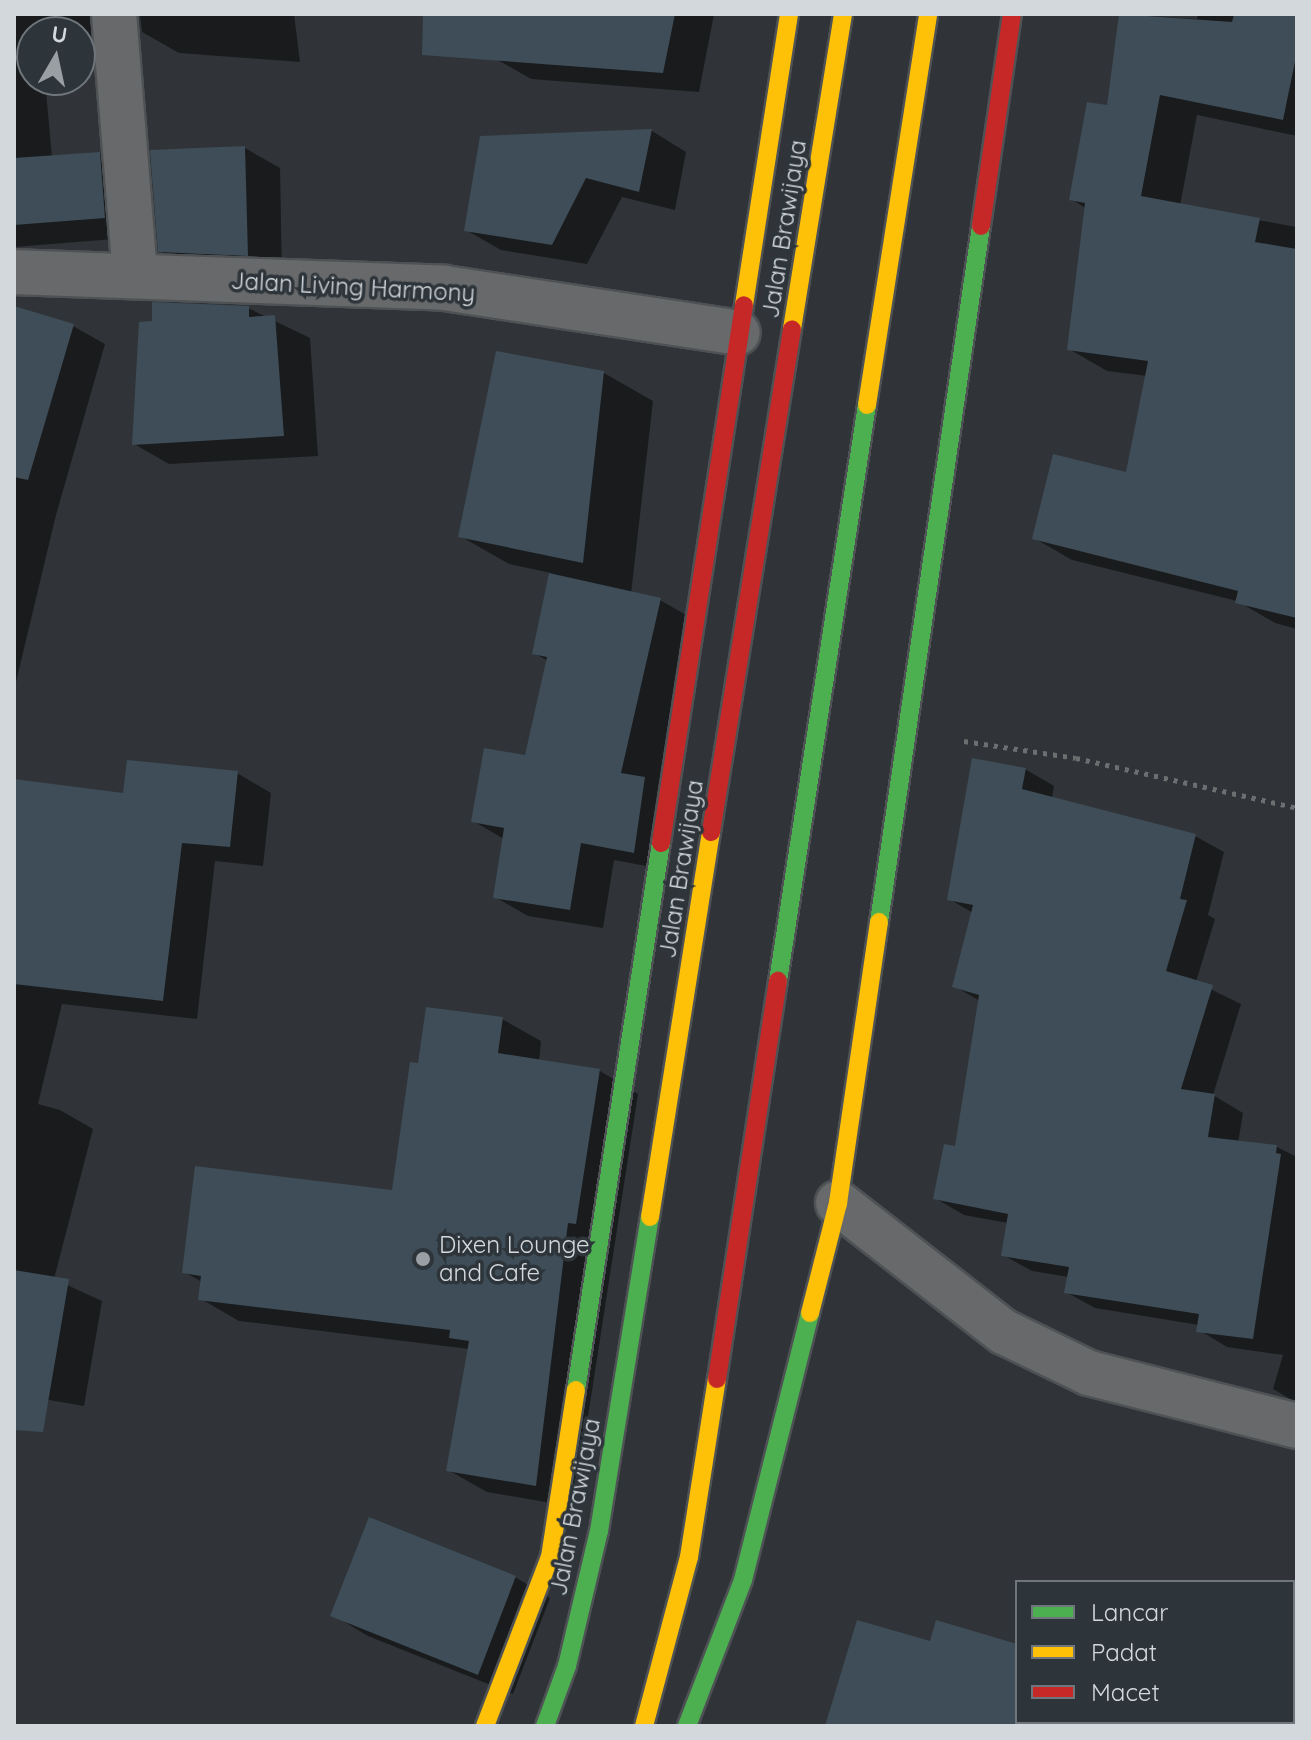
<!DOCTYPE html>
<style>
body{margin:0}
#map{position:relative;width:1311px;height:1740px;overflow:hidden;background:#303438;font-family:Quicksand,sans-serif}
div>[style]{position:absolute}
.shadow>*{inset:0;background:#0007}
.building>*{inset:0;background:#3e4d57}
.path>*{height:5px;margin-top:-2.5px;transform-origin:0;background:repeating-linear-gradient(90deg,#6c6f70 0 4px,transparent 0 10px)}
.roads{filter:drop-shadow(2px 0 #4e5255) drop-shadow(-2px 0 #4e5255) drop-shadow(0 2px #4e5255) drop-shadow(0 -2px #4e5255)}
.street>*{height:44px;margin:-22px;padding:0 22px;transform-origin:22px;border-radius:22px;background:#67696a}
.fast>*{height:18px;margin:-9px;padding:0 9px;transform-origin:9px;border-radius:9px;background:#4caf50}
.slow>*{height:18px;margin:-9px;padding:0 9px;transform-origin:9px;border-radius:9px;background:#ffc107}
.jam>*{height:18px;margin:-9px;padding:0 9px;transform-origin:9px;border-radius:9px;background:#c62828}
.dots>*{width:22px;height:22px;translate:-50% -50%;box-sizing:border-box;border:4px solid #2d353b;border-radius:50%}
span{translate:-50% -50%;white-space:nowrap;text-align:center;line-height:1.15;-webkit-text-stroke:7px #2d353b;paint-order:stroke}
.street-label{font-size:24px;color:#d3d8dc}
.poi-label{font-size:24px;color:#d3d8dc}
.left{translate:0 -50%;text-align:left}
.frame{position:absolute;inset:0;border:16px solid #d3d8dc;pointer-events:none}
.legend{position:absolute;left:1015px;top:1580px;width:280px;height:144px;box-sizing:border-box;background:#2d353b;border:2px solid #6f767b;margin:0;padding:10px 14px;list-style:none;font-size:24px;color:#d3d8dc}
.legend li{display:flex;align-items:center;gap:16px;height:40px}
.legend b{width:40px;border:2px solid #6f767b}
.north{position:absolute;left:16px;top:16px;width:80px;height:80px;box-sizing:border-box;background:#2d353b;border:2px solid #6f767b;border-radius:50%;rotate:9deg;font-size:22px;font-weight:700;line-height:32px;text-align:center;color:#d3d8dc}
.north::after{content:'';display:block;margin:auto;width:28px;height:36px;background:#9a9fa3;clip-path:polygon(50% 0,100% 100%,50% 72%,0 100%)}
</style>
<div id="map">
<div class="shadow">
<div style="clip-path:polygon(14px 14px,294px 14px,300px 62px,179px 53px,142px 32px,140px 15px,127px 23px,126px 53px,80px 58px,80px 32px,32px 32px,32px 80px,45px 80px,52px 157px,100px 154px,136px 175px,140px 237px,14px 247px)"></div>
<div style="clip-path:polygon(502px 14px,714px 14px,699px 92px,531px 79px,496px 59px)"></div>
<div style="clip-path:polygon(1121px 14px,1197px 19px,1198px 14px,1297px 14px,1297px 136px,1197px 115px,1180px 206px,1297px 227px,1297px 629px,1275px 623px,1237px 601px,1072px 560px,1034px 538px,1128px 474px,1147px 376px,1107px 371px,1069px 349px,1087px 209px,1071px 199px,1109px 107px)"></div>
<div style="clip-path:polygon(652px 131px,686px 152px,675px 210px,622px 197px,587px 264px,501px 250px,466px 230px,482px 138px)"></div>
<div style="clip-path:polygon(245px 148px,280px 168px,282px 275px,195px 272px,160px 251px)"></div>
<div style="clip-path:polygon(14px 308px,73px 326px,105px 344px,56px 515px,16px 682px)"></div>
<div style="clip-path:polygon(248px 308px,310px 338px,318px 456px,169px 464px,134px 444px,154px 323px)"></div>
<div style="clip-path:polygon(604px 373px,653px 401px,631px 594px,660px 600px,693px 619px,667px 870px,614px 860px,603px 928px,528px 916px,495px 897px,504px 839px,473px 821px,526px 758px,548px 661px,534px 653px,551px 573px,509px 564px,460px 536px)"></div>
<div style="clip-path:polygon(1025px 769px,1054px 786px,1052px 798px,1195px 836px,1224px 852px,1208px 915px,1215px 919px,1196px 982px,1241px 1004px,1213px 1095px,1243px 1113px,1238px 1143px,1277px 1147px,1297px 1157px,1297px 1403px,1273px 1389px,1283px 1355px,1227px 1347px,1199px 1330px,1199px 1325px,1095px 1308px,1066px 1292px,1069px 1277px,1032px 1271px,1003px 1255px,1008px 1223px,964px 1215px,935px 1198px,956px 1148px,980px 1001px,954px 986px,973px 913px,949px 899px)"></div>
<div style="clip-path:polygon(237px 773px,271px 793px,263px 866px,215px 861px,197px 1019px,62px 1004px,38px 1104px,60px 1110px,93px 1129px,54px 1279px,102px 1301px,84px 1406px,14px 1394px,14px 781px,125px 795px)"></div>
<div style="clip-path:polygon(502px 1019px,541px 1041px,539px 1062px,600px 1071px,638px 1094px,574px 1507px,487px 1492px,448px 1470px,469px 1349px,239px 1321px,201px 1299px,202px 1282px,184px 1272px,394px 1192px,420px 1065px)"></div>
<div style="clip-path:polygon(515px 1577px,550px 1598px,513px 1694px,368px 1636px,333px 1615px)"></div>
<div style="clip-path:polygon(1017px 1673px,1017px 1722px,1187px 1726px,828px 1726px)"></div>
</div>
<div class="building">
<div style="clip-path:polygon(423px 14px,675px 14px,663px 73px,422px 55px)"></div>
<div style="clip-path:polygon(1119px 14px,1232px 22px,1234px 14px,1297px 14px,1297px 52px,1283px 120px,1160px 95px,1141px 196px,1260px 218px,1255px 242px,1297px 249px,1297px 618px,1235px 603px,1238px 591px,1032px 539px,1053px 454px,1126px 472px,1148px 361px,1067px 350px,1085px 203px,1069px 200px,1087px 102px,1107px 105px)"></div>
<div style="clip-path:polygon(652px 129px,639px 192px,586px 178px,552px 245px,464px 231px,480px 136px)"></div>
<div style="clip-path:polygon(245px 146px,248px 256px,158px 252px,150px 150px)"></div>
<div style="clip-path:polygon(100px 152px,105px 218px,14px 225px,14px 158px)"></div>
<div style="clip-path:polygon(152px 302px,249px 306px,249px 317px,275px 315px,284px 436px,132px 445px,139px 322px,152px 321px)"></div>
<div style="clip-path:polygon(14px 306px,74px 324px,28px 480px,14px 477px)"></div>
<div style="clip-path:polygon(496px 351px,604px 371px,583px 563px,458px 537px)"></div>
<div style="clip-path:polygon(549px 573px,661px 598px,621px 773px,645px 777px,634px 853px,581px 843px,570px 910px,493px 898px,504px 828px,471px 822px,484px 748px,525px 755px,547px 657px,532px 654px)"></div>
<div style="clip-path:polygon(972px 758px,1026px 768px,1022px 789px,1196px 834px,1180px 899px,1187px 900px,1166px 971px,1213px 985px,1181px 1089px,1215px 1094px,1208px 1137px,1277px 1145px,1276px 1153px,1281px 1154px,1253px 1339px,1196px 1332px,1199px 1314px,1064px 1293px,1069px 1267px,1001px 1256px,1008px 1214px,933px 1199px,944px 1144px,955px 1146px,979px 995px,952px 987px,973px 905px,947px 900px)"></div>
<div style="clip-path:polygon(127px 760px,238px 771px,230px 847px,182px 843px,163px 1001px,14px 984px,14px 779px,123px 793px)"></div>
<div style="clip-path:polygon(426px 1007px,503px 1017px,498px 1053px,600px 1069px,576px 1224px,568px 1223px,536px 1486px,446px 1471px,469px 1341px,449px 1338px,450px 1330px,198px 1300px,201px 1276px,182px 1273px,195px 1166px,392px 1190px,410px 1062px,418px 1063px)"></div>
<div style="clip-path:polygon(14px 1270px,69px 1279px,43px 1432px,14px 1430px)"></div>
<div style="clip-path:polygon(369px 1517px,516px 1576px,478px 1675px,330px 1616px)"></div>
<div style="clip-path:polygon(857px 1620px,930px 1641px,936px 1620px,1017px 1644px,1017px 1726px,825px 1726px)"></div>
</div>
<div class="path">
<div style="left:964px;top:741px;width:113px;rotate:8.6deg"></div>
<div style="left:1076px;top:758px;width:227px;rotate:12.7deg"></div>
</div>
<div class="roads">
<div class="street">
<div style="left:114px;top:14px;width:263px;rotate:85.4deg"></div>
<div style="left:14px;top:272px;width:431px;rotate:2.1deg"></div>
<div style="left:445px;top:288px;width:296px;rotate:8.7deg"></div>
<div style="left:838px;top:1203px;width:210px;rotate:37.9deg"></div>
<div style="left:1004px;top:1332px;width:94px;rotate:25.8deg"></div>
<div style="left:1089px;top:1373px;width:215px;rotate:14.3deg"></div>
</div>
<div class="fast">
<div style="left:879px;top:922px;width:703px;rotate:-81.66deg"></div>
<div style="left:778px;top:981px;width:583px;rotate:-81.22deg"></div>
<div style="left:576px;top:1390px;width:554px;rotate:-81.17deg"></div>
<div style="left:545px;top:1726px;width:64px;rotate:-69.9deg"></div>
<div style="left:567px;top:1666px;width:139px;rotate:-76.7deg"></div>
<div style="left:599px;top:1531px;width:318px;rotate:-80.8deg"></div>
<div style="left:687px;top:1726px;width:156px;rotate:-69deg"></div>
<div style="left:743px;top:1580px;width:275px;rotate:-75.9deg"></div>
</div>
<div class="slow">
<div style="left:744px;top:305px;width:294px;rotate:-81.2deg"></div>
<div style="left:792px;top:329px;width:319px;rotate:-80.8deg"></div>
<div style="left:867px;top:405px;width:396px;rotate:-81.1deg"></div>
<div style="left:650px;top:1217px;width:390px;rotate:-81deg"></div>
<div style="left:810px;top:1313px;width:114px;rotate:-75.7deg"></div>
<div style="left:838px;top:1203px;width:284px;rotate:-81.7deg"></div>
<div style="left:485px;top:1726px;width:181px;rotate:-69deg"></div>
<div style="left:550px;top:1557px;width:169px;rotate:-81.2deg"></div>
<div style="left:644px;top:1726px;width:175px;rotate:-75.1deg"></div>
<div style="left:689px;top:1557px;width:180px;rotate:-81.1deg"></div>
</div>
<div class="jam">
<div style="left:981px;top:226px;width:214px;rotate:-81.7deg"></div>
<div style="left:711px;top:832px;width:509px;rotate:-80.85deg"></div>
<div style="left:661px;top:843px;width:544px;rotate:-81.23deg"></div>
<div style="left:717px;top:1379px;width:403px;rotate:-81.3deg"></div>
</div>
</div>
<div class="dots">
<div style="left:423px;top:1259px;background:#9a9fa3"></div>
</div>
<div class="street-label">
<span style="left:784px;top:229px;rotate:-81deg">Jalan Brawijaya</span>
<span style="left:353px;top:287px;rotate:3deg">Jalan Living Harmony</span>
<span style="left:681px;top:869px;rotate:-81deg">Jalan Brawijaya</span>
<span style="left:575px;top:1507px;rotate:-79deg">Jalan Brawijaya</span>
</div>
<div class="poi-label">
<span class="left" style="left:439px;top:1259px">Dixen Lounge<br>and Cafe</span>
</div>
<div class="frame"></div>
<ul class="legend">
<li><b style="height:10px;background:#4caf50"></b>Lancar</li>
<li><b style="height:10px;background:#ffc107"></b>Padat</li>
<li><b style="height:10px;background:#c62828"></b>Macet</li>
</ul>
<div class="north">U</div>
</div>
